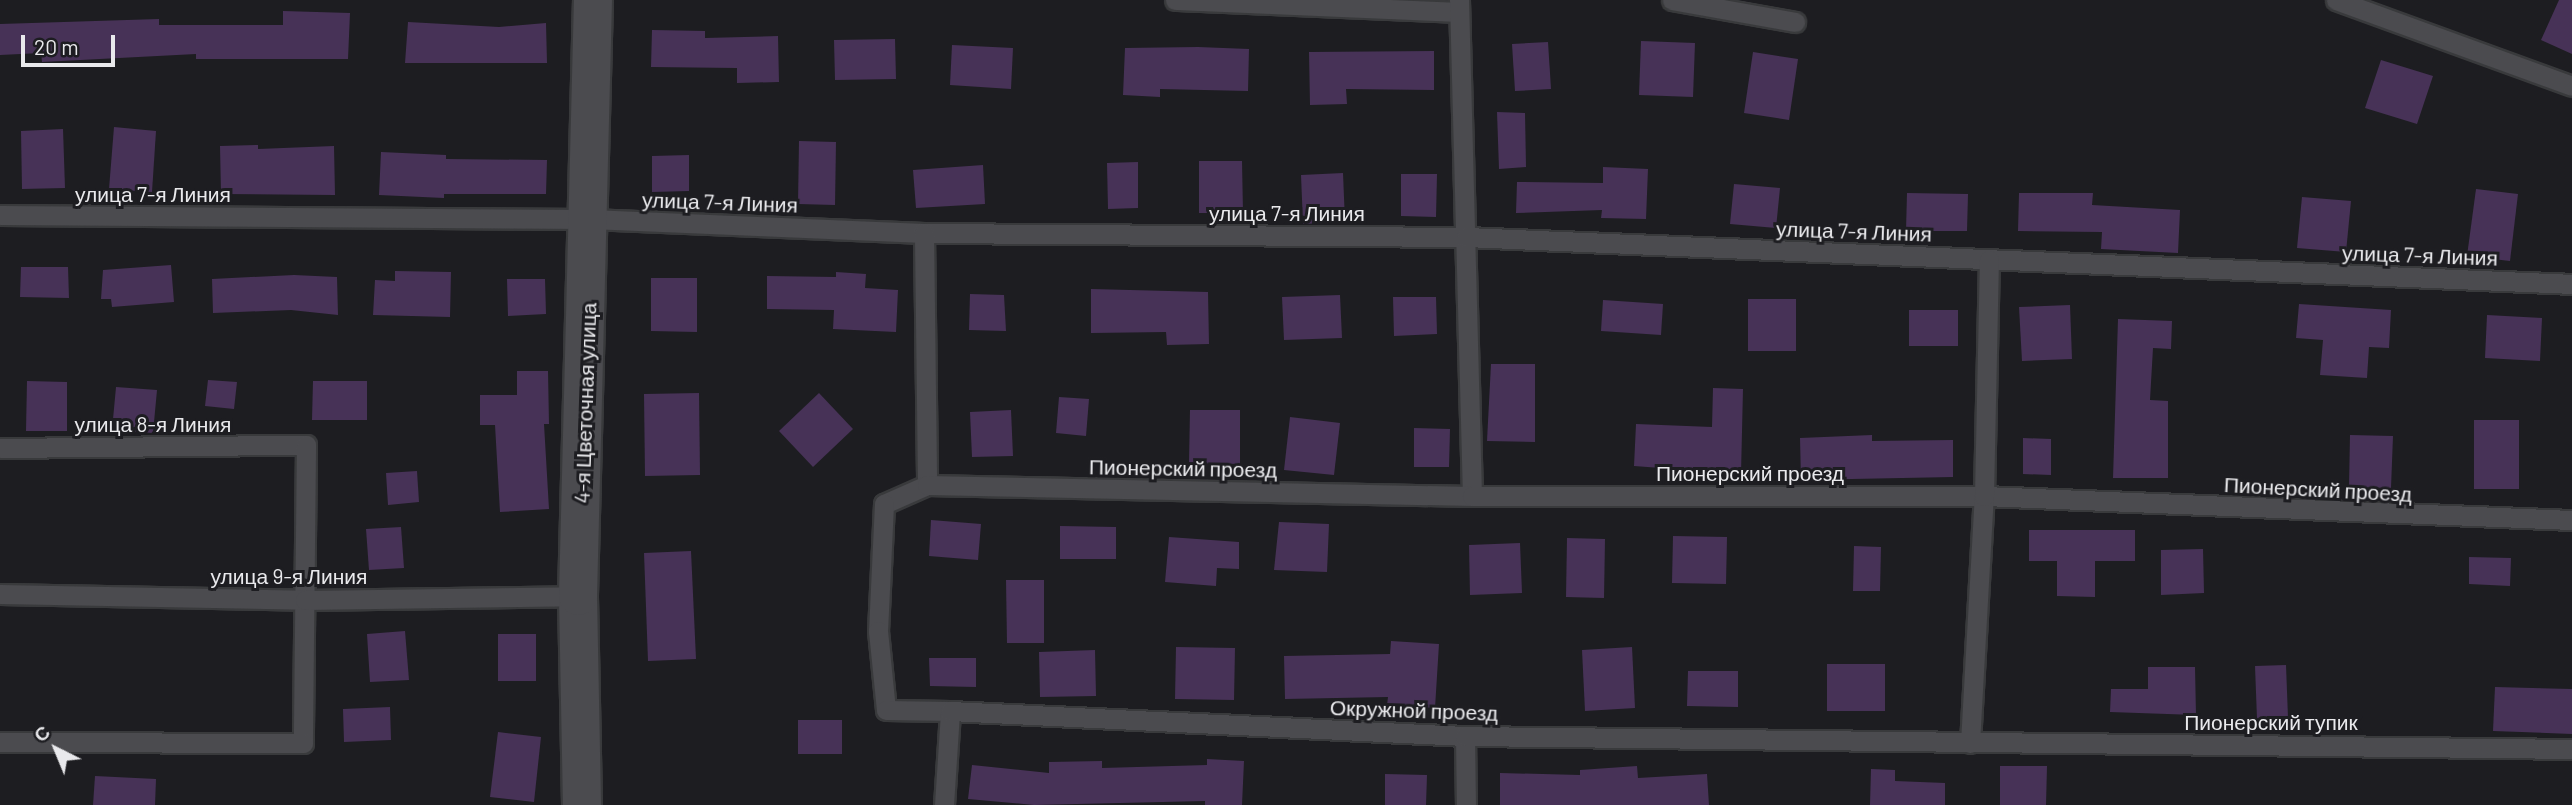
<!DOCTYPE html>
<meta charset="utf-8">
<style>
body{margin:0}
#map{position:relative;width:2572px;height:805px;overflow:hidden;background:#1d1d21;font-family:Barlow,sans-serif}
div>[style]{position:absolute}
.building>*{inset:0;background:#473257}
.roads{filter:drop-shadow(2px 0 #393a3c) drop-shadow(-2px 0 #393a3c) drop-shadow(0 2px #393a3c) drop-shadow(0 -2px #393a3c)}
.lane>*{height:19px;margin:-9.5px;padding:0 9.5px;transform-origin:9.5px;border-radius:9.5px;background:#4b4b4f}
.secondary>*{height:38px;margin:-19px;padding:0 19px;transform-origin:19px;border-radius:19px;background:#4b4b4f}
span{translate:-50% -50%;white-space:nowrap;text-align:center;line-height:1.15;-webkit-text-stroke:6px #1d1d21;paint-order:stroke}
.street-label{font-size:21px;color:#e9e9ec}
.north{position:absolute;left:21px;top:714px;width:70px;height:70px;-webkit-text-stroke:5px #1d1d21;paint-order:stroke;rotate:317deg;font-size:19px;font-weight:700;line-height:28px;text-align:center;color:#e9e9ec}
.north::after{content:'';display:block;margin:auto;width:24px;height:32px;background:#e9e9ec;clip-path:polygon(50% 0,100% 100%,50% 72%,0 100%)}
.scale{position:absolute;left:21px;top:35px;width:94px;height:32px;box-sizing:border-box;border:4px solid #e9e9ec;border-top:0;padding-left:9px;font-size:21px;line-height:24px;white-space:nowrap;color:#e9e9ec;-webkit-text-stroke:5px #1d1d21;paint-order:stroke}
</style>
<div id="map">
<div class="building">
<div style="clip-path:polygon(2559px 0,2572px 0,2572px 54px,2541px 40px)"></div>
<div style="clip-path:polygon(283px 11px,350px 13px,348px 59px,196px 59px,196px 54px,42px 62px,41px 53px,0 55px,0 24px,159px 19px,159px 25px,283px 25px)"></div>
<div style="clip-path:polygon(408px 22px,499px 27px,546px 23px,547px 63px,405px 63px)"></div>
<div style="clip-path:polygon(652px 30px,705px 31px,705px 38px,778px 36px,779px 82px,737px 83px,737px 68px,651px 67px)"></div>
<div style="clip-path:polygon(895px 39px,896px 79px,835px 80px,834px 40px)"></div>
<div style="clip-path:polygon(1641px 41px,1695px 43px,1693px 97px,1639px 95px)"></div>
<div style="clip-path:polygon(1548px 42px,1551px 89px,1515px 91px,1512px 44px)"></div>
<div style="clip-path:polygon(952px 45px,1013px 48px,1011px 89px,950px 85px)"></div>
<div style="clip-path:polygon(1198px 47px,1249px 49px,1248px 91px,1160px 89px,1160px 97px,1123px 95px,1125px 48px)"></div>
<div style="clip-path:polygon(1434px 51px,1434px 90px,1346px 89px,1347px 104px,1310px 105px,1309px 52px)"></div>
<div style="clip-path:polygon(1753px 52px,1798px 59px,1789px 120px,1744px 113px)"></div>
<div style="clip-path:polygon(2381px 60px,2433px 76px,2417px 124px,2365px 108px)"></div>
<div style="clip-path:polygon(1497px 112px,1525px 113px,1526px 167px,1499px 169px)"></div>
<div style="clip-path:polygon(114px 127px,156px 131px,152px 192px,109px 189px)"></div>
<div style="clip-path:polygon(63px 129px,65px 188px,22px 189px,21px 131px)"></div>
<div style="clip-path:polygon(799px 141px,836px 142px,835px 205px,798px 204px)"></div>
<div style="clip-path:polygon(258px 145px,258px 149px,334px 146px,335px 195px,221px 194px,220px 146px)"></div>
<div style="clip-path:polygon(381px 152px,446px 155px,446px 159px,547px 160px,546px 194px,444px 194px,444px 198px,379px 195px)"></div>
<div style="clip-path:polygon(689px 155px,689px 191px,652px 192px,652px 156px)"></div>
<div style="clip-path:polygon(1199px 161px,1242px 161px,1243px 213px,1199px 213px)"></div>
<div style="clip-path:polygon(1138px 162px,1138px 208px,1108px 209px,1107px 163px)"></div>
<div style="clip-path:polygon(983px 165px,985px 204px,916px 208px,913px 170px)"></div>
<div style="clip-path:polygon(1603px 167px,1648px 169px,1646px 219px,1601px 218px,1602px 210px,1516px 213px,1517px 182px,1603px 183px)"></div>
<div style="clip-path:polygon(1343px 173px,1345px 222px,1303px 224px,1301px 175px)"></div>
<div style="clip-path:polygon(1401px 174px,1437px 174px,1436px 217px,1401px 216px)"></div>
<div style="clip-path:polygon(1734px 184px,1780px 188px,1776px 228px,1730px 224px)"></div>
<div style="clip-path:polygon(2476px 189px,2518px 194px,2510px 261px,2467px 256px)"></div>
<div style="clip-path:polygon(1907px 193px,1968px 194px,1967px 231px,1906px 231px)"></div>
<div style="clip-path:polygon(2019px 193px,2093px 193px,2092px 205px,2180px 210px,2178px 253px,2101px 249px,2102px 232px,2018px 231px)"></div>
<div style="clip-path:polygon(2302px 197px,2351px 201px,2346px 252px,2297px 248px)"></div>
<div style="clip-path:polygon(171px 265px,174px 302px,112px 307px,111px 299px,101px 299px,103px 270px)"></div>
<div style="clip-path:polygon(21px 267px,68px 267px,69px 298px,20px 297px)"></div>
<div style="clip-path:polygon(395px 271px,451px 272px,450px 317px,373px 315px,375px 280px,395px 281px)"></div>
<div style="clip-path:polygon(836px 272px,866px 274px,865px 288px,898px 290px,896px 332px,833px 329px,834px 310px,767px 309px,767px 276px,836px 277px)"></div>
<div style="clip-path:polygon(294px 275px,337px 277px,338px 315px,291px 310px,213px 313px,212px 279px)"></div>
<div style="clip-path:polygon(651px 278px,697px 278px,697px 332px,651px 331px)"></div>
<div style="clip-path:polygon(507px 279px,545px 279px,546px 314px,508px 316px)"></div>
<div style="clip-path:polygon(1091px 289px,1208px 292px,1209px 344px,1167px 345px,1166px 332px,1091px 333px)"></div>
<div style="clip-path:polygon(970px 294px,1004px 295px,1006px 331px,969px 330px)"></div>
<div style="clip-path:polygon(1340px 295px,1342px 338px,1284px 340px,1282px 297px)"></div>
<div style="clip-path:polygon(1393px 297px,1436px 297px,1437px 334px,1394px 336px)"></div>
<div style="clip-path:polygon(1748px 299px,1796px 299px,1796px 351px,1748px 351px)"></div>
<div style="clip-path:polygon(1603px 300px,1663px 304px,1661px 335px,1601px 331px)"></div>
<div style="clip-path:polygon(2299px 304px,2391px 310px,2389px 348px,2369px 347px,2367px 378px,2320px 375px,2323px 340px,2296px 338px)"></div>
<div style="clip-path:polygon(2070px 305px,2072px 359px,2022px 361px,2019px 307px)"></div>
<div style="clip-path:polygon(1909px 310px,1958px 310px,1958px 346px,1909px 346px)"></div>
<div style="clip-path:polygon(2487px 315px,2542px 318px,2540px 361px,2485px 358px)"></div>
<div style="clip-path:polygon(2118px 319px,2172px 321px,2171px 349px,2153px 348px,2150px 400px,2168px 401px,2168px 478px,2113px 478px)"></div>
<div style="clip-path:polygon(1491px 364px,1535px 364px,1535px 442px,1487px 441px)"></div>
<div style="clip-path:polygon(517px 371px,548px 371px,549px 424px,544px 424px,549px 509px,500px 512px,495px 425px,480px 425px,480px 395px,517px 395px)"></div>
<div style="clip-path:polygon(208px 380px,237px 382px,234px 409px,205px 406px)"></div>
<div style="clip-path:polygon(27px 381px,67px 382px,67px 431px,26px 431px)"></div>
<div style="clip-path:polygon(313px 381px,367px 381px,367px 420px,312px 420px)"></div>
<div style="clip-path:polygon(116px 387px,157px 390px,153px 433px,112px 430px)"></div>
<div style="clip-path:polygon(1713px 388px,1743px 389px,1741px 474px,1634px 466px,1636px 424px,1712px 427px)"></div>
<div style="clip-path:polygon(699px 393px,700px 475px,645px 476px,644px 394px)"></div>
<div style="clip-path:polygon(819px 393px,853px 429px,813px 467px,779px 431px)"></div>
<div style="clip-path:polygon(1059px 397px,1089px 399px,1086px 436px,1056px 433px)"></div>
<div style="clip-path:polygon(1011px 410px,1013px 456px,972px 457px,970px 412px)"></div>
<div style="clip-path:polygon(1190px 410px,1240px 410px,1240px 464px,1189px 463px)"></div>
<div style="clip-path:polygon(1290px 417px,1340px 423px,1334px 475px,1284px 470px)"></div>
<div style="clip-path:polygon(2474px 420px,2519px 420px,2519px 489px,2474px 489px)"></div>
<div style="clip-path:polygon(1414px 428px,1450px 429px,1449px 467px,1414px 467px)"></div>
<div style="clip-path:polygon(1872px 435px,1872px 441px,1953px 440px,1953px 477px,1801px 480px,1800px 438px)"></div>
<div style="clip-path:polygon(2350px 435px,2393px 436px,2391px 488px,2349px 487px)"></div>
<div style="clip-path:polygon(2023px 438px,2051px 439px,2051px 475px,2023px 474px)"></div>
<div style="clip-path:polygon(417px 471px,419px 502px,388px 505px,386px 473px)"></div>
<div style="clip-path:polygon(931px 520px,981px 524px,978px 560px,929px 556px)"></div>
<div style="clip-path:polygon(1279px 522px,1329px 524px,1327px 572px,1274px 570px)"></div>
<div style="clip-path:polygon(1060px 526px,1116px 527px,1116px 559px,1060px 559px)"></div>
<div style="clip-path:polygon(401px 527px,404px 568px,369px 570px,366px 529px)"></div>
<div style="clip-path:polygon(2029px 530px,2135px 530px,2135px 561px,2095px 561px,2095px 597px,2057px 596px,2057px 561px,2029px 561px)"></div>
<div style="clip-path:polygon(1673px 536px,1727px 537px,1726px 584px,1672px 583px)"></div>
<div style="clip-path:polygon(1169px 537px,1239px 542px,1239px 569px,1217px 568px,1216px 586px,1165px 582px)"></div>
<div style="clip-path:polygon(1567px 538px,1605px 539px,1604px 598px,1566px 597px)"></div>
<div style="clip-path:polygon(1520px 543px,1522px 593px,1470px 595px,1469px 545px)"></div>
<div style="clip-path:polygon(1854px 546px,1881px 547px,1880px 591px,1853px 591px)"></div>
<div style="clip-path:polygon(2203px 549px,2204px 593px,2161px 595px,2161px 550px)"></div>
<div style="clip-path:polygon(691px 551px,696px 659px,648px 661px,644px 553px)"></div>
<div style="clip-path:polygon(2469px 557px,2511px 558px,2510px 586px,2469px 584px)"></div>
<div style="clip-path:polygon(1006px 580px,1044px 580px,1044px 643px,1007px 643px)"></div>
<div style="clip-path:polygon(405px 631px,409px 680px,370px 682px,367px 634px)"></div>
<div style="clip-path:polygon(498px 634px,536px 634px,536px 681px,498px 681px)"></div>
<div style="clip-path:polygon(1391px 641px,1439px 644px,1435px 708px,1387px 705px,1388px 697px,1285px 699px,1284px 656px,1390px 654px)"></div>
<div style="clip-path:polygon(1176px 647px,1235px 648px,1234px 700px,1175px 699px)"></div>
<div style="clip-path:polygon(1632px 647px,1635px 708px,1585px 711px,1582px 650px)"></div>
<div style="clip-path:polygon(1095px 650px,1096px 696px,1040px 697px,1039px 652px)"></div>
<div style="clip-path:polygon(929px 658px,976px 658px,976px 687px,930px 686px)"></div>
<div style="clip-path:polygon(1827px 664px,1885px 664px,1885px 711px,1827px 711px)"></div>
<div style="clip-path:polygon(2286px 665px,2288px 718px,2257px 719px,2255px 666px)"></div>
<div style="clip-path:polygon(2148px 667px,2195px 667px,2196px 715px,2110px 712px,2111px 689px,2148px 689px)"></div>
<div style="clip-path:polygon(1688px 671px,1738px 671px,1738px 707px,1687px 706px)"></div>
<div style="clip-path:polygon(2495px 687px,2572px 689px,2572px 734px,2493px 731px)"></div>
<div style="clip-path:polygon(390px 707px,391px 740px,344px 742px,343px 709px)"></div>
<div style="clip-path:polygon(798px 720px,842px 720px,842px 754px,798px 754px)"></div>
<div style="clip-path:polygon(498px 732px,541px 737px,534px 802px,490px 797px)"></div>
<div style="clip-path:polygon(1207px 759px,1244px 761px,1242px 805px,1205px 805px,1205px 801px,1034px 805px,968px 799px,972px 765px,1049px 773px,1049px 762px,1102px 761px,1102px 768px,1207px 765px)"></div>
<div style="clip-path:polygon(1637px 766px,1638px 778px,1707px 774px,1709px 805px,1500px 805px,1500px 773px,1580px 775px,1580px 770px)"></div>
<div style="clip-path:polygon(2000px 766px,2047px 766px,2046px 805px,2000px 805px)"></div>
<div style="clip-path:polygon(1871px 769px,1895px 770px,1895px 781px,1945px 783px,1945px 805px,1870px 805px)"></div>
<div style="clip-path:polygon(1385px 774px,1427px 775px,1426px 805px,1385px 805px)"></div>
<div style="clip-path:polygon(95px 776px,156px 779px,155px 805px,93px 805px)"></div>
</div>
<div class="roads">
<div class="lane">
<div style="left:1175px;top:0;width:281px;rotate:2.4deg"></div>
<div style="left:1459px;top:0;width:496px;rotate:88.5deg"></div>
<div style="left:1672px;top:0;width:125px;rotate:10.1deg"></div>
<div style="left:2336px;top:0;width:251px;rotate:20deg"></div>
<div style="left:0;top:215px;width:590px;rotate:0.39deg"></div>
<div style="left:590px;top:219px;width:334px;rotate:2.4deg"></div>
<div style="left:924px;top:233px;width:542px;rotate:0.42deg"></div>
<div style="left:1466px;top:237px;width:1107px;rotate:2.43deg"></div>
<div style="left:924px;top:233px;width:252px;rotate:89.3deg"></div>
<div style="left:927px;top:485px;width:47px;rotate:156.2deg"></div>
<div style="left:884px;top:504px;width:127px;rotate:92.7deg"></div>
<div style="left:878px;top:631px;width:79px;rotate:84.2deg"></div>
<div style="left:886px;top:710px;width:64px;rotate:0.9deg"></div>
<div style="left:0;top:448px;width:306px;rotate:-0.6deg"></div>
<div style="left:306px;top:445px;width:298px;rotate:90.6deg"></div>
<div style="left:303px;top:743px;width:303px;rotate:-179.8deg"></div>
<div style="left:927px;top:485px;width:545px;rotate:1.16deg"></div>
<div style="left:1472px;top:496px;width:512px"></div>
<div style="left:1984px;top:496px;width:588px;rotate:2.34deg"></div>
<div style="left:0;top:594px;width:305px;rotate:1.1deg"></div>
<div style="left:305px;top:600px;width:273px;rotate:-0.8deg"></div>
<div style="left:1465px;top:736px;width:69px;rotate:89.2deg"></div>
<div style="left:1970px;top:743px;width:247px;rotate:-86.8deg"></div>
<div style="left:1984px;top:496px;width:236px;rotate:-88.8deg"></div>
<div style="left:944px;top:805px;width:94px;rotate:-86.3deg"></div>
<div style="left:950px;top:711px;width:516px;rotate:2.78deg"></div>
<div style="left:1465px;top:736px;width:1107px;rotate:0.67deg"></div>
</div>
<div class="secondary">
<div style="left:582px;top:805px;width:209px;rotate:-91.1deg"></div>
<div style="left:578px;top:596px;width:596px;rotate:-88.56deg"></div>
</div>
</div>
<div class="street-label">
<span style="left:153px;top:194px">улица 7-я Линия</span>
<span style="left:720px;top:202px;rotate:2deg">улица 7-я Линия</span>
<span style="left:1287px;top:213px">улица 7-я Линия</span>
<span style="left:1854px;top:231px;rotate:2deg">улица 7-я Линия</span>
<span style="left:2420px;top:255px;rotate:2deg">улица 7-я Линия</span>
<span style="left:585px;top:403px;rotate:-88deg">4-я Цветочная улица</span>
<span style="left:153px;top:424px">улица 8-я Линия</span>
<span style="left:1183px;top:468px;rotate:1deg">Пионерский проезд</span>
<span style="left:1750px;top:473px">Пионерский проезд</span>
<span style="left:2318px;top:489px;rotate:3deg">Пионерский проезд</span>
<span style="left:289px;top:576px">улица 9-я Линия</span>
<span style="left:1414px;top:710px;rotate:2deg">Окружной проезд</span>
<span style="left:2271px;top:722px">Пионерский тупик</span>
</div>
<div class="north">С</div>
<div class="scale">20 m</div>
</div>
